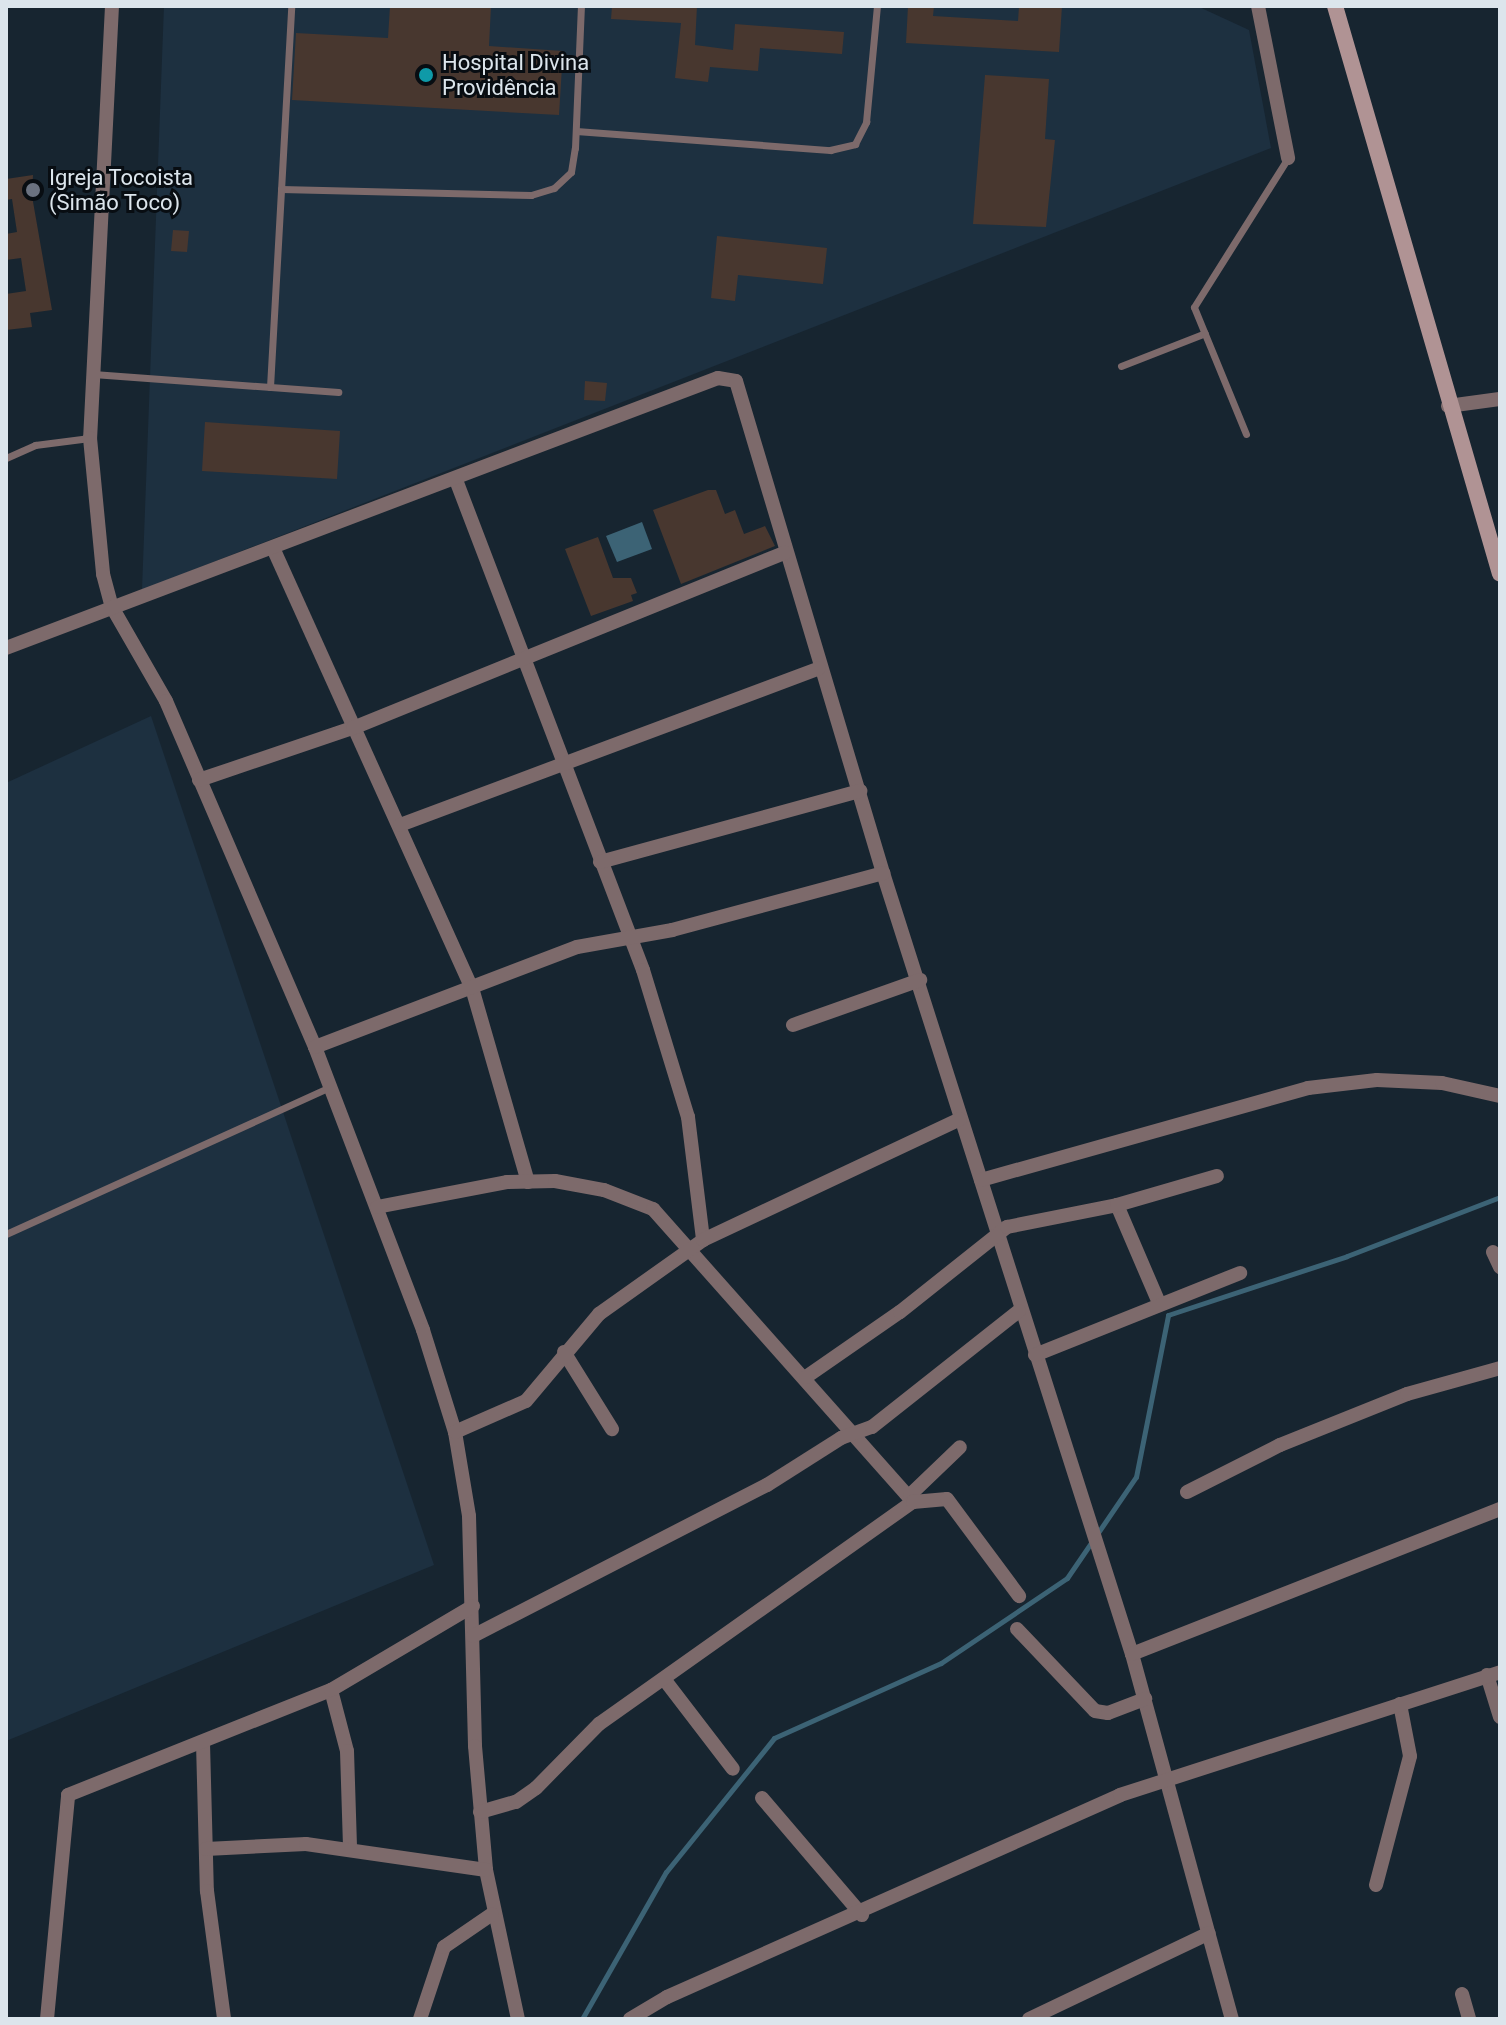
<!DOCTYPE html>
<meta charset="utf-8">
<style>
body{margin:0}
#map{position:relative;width:1506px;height:2025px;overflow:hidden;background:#172530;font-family:Roboto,sans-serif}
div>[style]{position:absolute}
.built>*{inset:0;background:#1d3040}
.water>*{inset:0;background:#3c6375}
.stream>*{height:5px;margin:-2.5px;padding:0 2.5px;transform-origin:2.5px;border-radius:2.5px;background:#3c6375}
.building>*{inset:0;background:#48372f}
.lane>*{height:7px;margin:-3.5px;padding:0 3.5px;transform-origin:3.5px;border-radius:3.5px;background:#7d6a6b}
.street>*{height:14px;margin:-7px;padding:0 7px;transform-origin:7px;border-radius:7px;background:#7d6a6b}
.secondary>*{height:16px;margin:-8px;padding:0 8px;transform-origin:8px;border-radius:8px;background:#b09394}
.dots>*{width:22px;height:22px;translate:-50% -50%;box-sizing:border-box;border:4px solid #080d12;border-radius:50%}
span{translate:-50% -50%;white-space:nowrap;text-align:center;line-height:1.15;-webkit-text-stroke:6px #080d12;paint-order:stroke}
.poi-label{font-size:22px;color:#dce5ec}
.left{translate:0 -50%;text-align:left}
.frame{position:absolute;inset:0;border:8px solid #dce5ec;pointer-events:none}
</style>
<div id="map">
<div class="built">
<div style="clip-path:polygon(164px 6px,1197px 6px,1249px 30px,1271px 148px,142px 590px)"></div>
<div style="clip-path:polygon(151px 716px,434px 1565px,6px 1741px,6px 783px)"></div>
</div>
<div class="water">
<div style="clip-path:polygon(642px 522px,652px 549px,617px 562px,606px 536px)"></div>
</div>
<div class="stream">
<div style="left:582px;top:2019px;width:169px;rotate:-60.3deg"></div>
<div style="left:666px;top:1872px;width:172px;rotate:-51.1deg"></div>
<div style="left:774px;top:1738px;width:183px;rotate:-24.2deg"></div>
<div style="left:941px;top:1663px;width:152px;rotate:-34deg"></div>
<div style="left:1067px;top:1578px;width:122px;rotate:-55.7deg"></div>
<div style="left:1136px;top:1477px;width:165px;rotate:-78.8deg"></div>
<div style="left:1168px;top:1315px;width:188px;rotate:-18.2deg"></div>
<div style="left:1347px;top:1256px;width:164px;rotate:-21.1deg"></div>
</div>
<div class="building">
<div style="clip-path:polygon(390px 6px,491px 6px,489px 46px,563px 51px,559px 115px,292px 100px,296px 33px,388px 38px)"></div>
<div style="clip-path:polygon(612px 6px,697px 6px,695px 45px,733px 50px,735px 24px,844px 32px,842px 54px,760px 48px,758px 71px,710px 67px,708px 82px,675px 78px,681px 23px,611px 19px)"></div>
<div style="clip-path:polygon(908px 6px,934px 6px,933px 16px,1018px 21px,1019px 6px,1062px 6px,1059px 52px,906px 43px)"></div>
<div style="clip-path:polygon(985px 75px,1049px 79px,1045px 139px,1055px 140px,1046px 227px,973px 224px)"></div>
<div style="clip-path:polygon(33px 175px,32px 196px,52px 310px,30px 313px,32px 327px,6px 330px,6px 294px,26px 291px,21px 258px,6px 260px,6px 234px,17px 232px,12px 199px,6px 200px,6px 179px)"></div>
<div style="clip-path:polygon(173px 230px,189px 231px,187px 252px,171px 251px)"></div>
<div style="clip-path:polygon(717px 236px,827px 248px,823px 284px,738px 275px,735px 301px,711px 298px)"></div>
<div style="clip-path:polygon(585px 381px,607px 383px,605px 401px,584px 400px)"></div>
<div style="clip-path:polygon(205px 422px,340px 431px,337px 479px,202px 471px)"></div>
<div style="clip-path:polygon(708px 490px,716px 490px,725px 514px,735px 510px,744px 534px,765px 526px,775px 546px,681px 584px,653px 510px)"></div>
<div style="clip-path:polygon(598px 537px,613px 578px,631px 578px,637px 593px,631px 595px,633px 601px,591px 616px,565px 549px)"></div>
</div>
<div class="lane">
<div style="left:576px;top:131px;width:255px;rotate:4.3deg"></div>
<div style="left:830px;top:150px;width:26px;rotate:-13deg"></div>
<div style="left:855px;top:144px;width:25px;rotate:-63deg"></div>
<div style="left:866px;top:122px;width:117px;rotate:-84.6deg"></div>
<div style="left:281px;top:189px;width:250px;rotate:1.4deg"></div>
<div style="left:531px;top:195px;width:24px;rotate:-17deg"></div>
<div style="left:554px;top:188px;width:23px;rotate:-43deg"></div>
<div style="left:571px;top:172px;width:24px;rotate:-81deg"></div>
<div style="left:575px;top:148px;width:142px;rotate:-87.6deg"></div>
<div style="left:1121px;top:366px;width:90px;rotate:-21.4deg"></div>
<div style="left:93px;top:374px;width:246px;rotate:4.2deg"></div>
<div style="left:270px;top:387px;width:382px;rotate:-86.8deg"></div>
<div style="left:1246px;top:434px;width:137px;rotate:-112.3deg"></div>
<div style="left:1194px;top:307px;width:176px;rotate:-57.8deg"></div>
<div style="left:6px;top:458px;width:32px;rotate:-24deg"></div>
<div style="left:35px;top:445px;width:55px;rotate:-7.3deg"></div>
<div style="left:6px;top:1234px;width:356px;rotate:-24.4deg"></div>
</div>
<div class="street">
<div style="left:112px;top:6px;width:433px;rotate:92.9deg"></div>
<div style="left:90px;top:438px;width:137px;rotate:84.5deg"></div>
<div style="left:103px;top:574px;width:34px;rotate:75deg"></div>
<div style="left:112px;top:607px;width:108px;rotate:60.1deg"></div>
<div style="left:166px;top:701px;width:377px;rotate:66.7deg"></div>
<div style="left:315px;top:1047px;width:303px;rotate:69.1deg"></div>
<div style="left:423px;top:1330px;width:107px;rotate:72.6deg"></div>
<div style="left:455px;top:1432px;width:85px;rotate:80.5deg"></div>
<div style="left:469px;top:1516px;width:230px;rotate:88.5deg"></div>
<div style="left:475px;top:1746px;width:124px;rotate:84.9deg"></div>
<div style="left:486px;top:1870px;width:152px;rotate:77.9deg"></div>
<div style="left:1258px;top:6px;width:155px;rotate:78.8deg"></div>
<div style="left:1448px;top:406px;width:52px;rotate:-7.7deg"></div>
<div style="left:456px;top:480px;width:524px;rotate:69.11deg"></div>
<div style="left:643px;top:970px;width:154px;rotate:73deg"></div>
<div style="left:688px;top:1117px;width:124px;rotate:83deg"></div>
<div style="left:273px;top:548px;width:483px;rotate:65.7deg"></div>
<div style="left:472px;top:988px;width:202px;rotate:73.9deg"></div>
<div style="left:6px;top:648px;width:761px;rotate:-20.77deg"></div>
<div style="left:718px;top:378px;width:18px;rotate:9deg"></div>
<div style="left:736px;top:381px;width:513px;rotate:73.36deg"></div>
<div style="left:883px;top:873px;width:820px;rotate:72.32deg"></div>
<div style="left:1132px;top:1654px;width:378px;rotate:74.7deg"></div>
<div style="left:199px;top:780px;width:163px;rotate:-18.7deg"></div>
<div style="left:353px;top:728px;width:466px;rotate:-22.1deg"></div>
<div style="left:400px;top:825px;width:447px;rotate:-20.5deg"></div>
<div style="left:600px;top:862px;width:270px;rotate:-15.3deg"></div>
<div style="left:793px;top:1025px;width:135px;rotate:-19.5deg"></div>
<div style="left:315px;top:1047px;width:280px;rotate:-20.9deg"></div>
<div style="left:577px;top:947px;width:97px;rotate:-10.1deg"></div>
<div style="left:672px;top:930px;width:219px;rotate:-15.1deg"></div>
<div style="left:981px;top:1180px;width:340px;rotate:-15.7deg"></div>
<div style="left:1308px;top:1088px;width:69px;rotate:-6.6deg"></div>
<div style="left:1377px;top:1080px;width:65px;rotate:2.6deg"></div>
<div style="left:1442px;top:1083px;width:59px;rotate:12.6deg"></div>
<div style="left:1117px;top:1205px;width:107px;rotate:66.8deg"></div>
<div style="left:377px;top:1207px;width:132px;rotate:-10.9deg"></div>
<div style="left:507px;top:1182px;width:48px;rotate:-1.2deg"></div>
<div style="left:555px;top:1181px;width:50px;rotate:10.4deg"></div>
<div style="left:604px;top:1190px;width:53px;rotate:21.2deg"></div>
<div style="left:653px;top:1209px;width:392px;rotate:48.4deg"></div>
<div style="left:1493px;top:1252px;width:17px;rotate:65deg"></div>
<div style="left:564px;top:1352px;width:91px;rotate:58.1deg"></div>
<div style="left:1035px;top:1355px;width:221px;rotate:-21.8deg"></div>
<div style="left:806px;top:1377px;width:114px;rotate:-34.7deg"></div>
<div style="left:900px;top:1312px;width:137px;rotate:-38.5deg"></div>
<div style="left:1007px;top:1227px;width:112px;rotate:-11.3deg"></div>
<div style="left:1117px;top:1205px;width:104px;rotate:-16.2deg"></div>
<div style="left:455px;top:1432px;width:77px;rotate:-23.6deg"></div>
<div style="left:526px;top:1401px;width:114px;rotate:-50deg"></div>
<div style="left:599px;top:1314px;width:128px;rotate:-35.4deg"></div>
<div style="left:703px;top:1240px;width:284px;rotate:-25.2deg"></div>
<div style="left:1187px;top:1492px;width:104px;rotate:-26.8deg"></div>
<div style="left:1280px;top:1445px;width:137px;rotate:-21.9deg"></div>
<div style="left:1407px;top:1394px;width:97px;rotate:-15.6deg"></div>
<div style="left:910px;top:1495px;width:69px;rotate:-43.8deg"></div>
<div style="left:1017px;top:1629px;width:113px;rotate:46.4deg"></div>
<div style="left:1095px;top:1711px;width:13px;rotate:9deg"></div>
<div style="left:1108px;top:1713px;width:40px;rotate:-21deg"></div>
<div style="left:473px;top:1636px;width:331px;rotate:-27.2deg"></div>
<div style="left:767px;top:1485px;width:88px;rotate:-32.4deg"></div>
<div style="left:841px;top:1438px;width:33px;rotate:-20deg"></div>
<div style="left:872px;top:1427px;width:187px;rotate:-38.3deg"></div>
<div style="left:1132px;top:1654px;width:396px;rotate:-21.5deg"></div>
<div style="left:1487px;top:1675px;width:44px;rotate:72.8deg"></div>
<div style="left:664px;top:1679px;width:113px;rotate:52.5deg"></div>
<div style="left:331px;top:1690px;width:63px;rotate:75.3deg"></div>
<div style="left:347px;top:1751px;width:97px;rotate:88.2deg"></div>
<div style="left:203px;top:1743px;width:148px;rotate:88.5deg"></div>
<div style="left:207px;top:1891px;width:129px;rotate:82.4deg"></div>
<div style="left:762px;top:1798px;width:154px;rotate:49.5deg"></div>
<div style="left:480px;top:1812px;width:37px;rotate:-16deg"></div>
<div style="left:516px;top:1802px;width:24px;rotate:-35deg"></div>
<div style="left:536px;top:1788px;width:90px;rotate:-45.5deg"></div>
<div style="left:599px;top:1724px;width:385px;rotate:-35.3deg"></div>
<div style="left:913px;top:1502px;width:34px;rotate:-5deg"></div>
<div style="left:947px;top:1499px;width:121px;rotate:53.4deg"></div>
<div style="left:206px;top:1849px;width:100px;rotate:-2.9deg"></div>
<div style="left:306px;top:1844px;width:182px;rotate:8.2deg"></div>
<div style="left:1376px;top:1885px;width:133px;rotate:-75.2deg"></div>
<div style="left:1410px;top:1756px;width:53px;rotate:-100.9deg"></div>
<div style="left:1462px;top:1994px;width:26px;rotate:74deg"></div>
<div style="left:47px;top:2019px;width:225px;rotate:-84.6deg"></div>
<div style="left:68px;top:1795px;width:283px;rotate:-21.8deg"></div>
<div style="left:331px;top:1690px;width:165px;rotate:-30.6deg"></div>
<div style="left:420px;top:2019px;width:76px;rotate:-71.6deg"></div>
<div style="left:444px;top:1947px;width:58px;rotate:-34.5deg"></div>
<div style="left:630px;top:2019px;width:43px;rotate:-30.7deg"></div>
<div style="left:667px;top:1997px;width:496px;rotate:-24deg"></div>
<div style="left:1120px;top:1795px;width:399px;rotate:-17.9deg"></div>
<div style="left:1029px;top:2019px;width:199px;rotate:-25.5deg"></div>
</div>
<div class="secondary">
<div style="left:1335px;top:6px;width:591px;rotate:73.8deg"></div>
</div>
<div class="dots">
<div style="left:426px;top:75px;background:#0f9aa8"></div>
<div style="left:33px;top:190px;background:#6b7280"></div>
</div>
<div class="poi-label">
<span class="left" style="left:442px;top:75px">Hospital Divina<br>Providência</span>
<span class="left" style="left:49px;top:190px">Igreja Tocoista<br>(Simão Toco)</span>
</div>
<div class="frame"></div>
</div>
